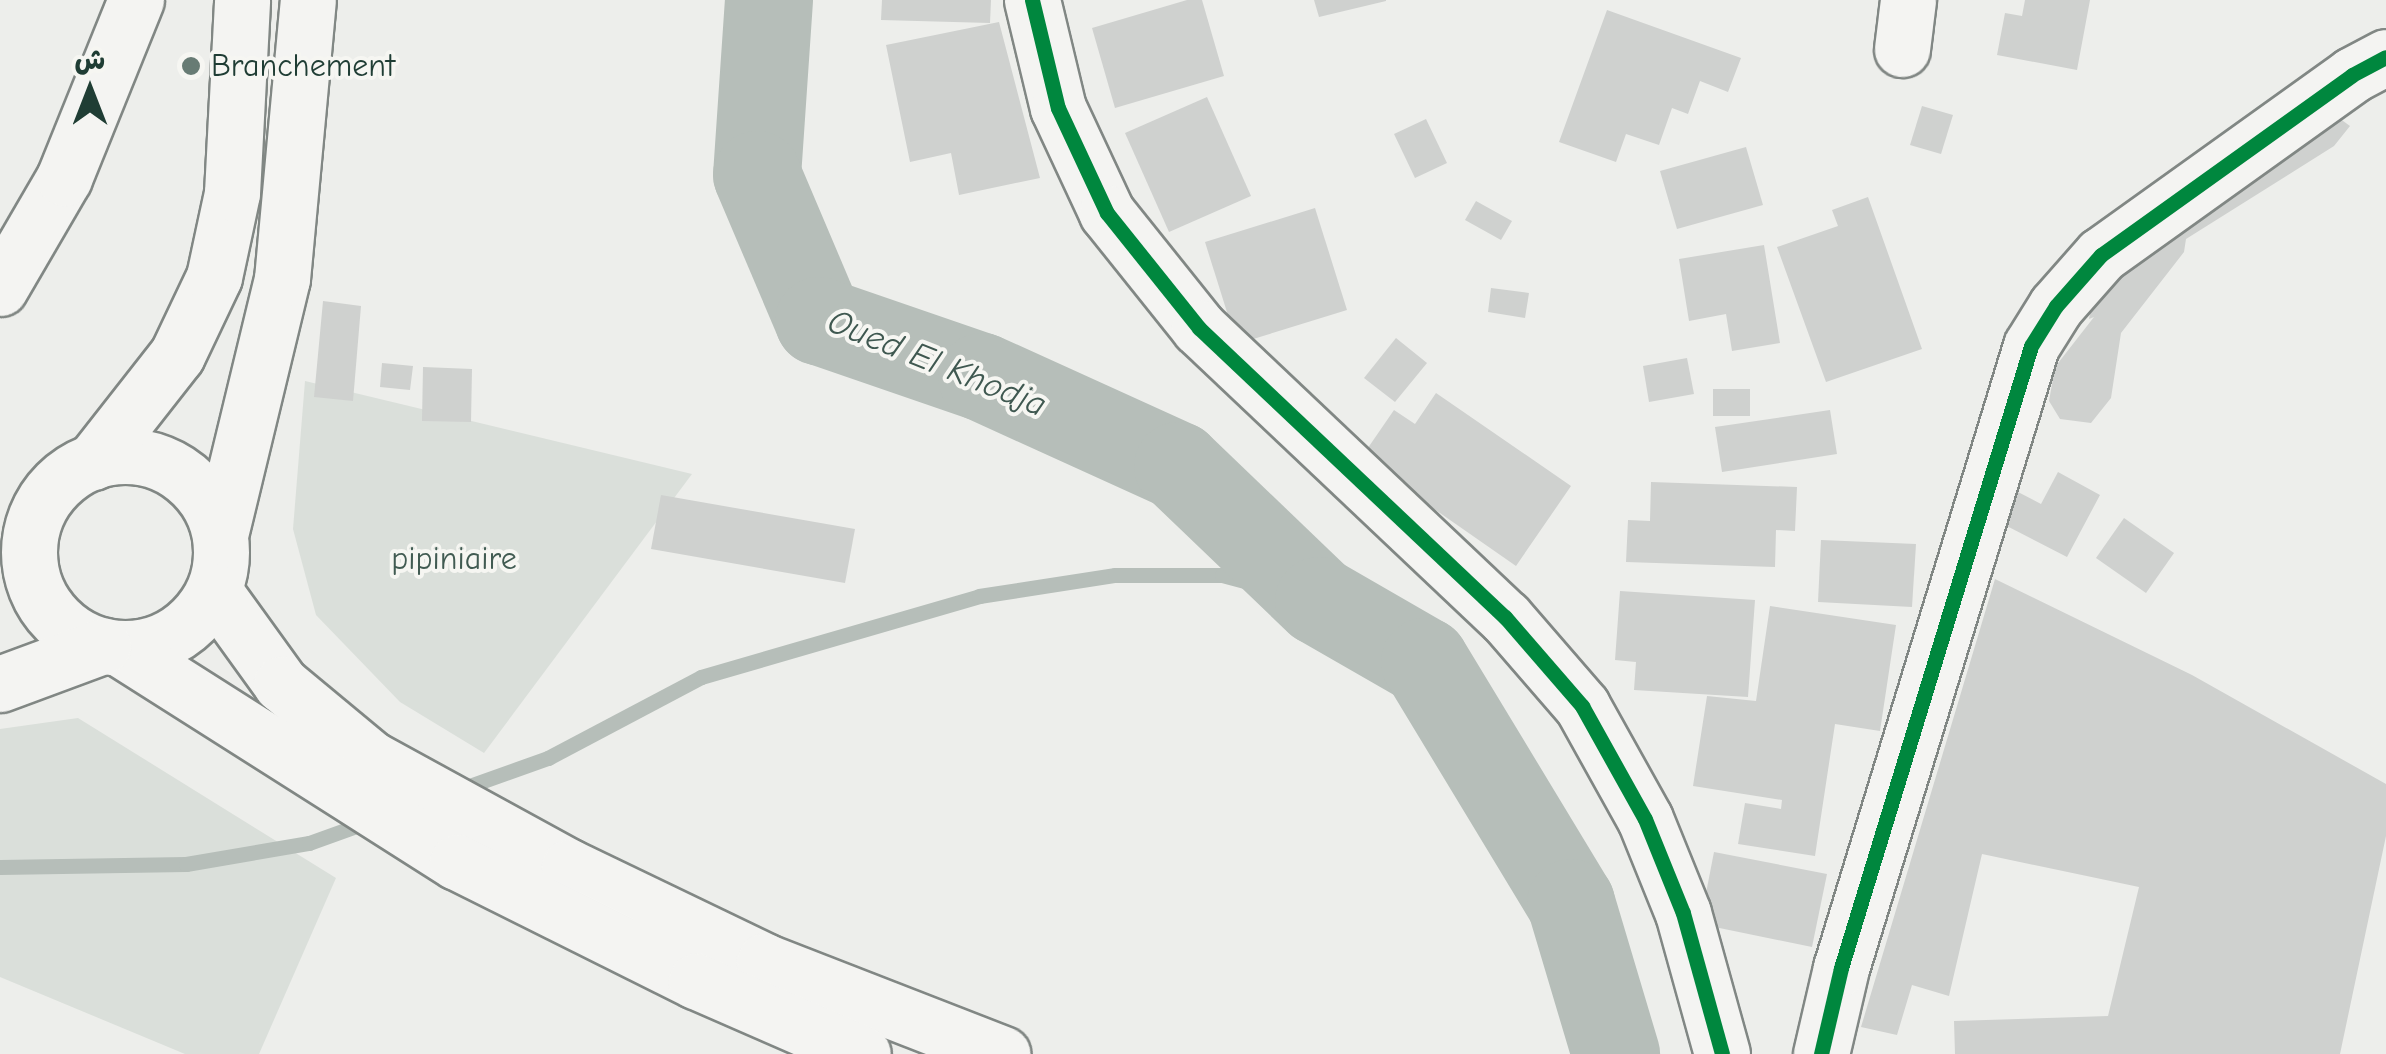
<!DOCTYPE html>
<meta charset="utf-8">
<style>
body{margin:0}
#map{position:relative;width:2386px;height:1054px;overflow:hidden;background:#edeeeb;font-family:"Comic Neue","Playpen Sans Arabic",sans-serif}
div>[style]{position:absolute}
.green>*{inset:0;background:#dadfda}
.stream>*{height:15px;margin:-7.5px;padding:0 7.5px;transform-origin:7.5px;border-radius:7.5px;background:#b6beb9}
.river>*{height:88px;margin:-44px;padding:0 44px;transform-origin:44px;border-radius:44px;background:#b6beb9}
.building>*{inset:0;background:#cfd1cf}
.roads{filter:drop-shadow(2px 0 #818784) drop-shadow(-2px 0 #818784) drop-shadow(0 2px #818784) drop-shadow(0 -2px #818784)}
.minor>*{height:55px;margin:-27.5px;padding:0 27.5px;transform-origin:27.5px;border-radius:27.5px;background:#f4f4f2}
.highway>*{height:55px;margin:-27.5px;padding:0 27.5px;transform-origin:27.5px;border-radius:27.5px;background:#f4f4f2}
.highway>.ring{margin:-27.5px;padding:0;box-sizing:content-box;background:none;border:55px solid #f4f4f2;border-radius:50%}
.cycleway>*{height:15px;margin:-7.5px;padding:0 7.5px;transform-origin:7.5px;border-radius:7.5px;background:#00873e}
.dots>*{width:28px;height:28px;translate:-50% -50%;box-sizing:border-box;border:5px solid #f6f6f2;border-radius:50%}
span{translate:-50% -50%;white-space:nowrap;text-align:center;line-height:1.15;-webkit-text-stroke:8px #f6f6f2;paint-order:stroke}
.poi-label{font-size:32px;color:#1f3d34}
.left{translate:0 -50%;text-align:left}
.park-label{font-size:32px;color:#415b52}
.water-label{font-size:35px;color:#3f5850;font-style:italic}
.north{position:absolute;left:40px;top:40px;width:100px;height:100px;-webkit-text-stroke:8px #f6f6f2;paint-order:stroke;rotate:0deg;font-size:28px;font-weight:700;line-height:40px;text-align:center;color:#1f3d34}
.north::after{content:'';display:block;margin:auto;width:35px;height:45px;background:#1f3d34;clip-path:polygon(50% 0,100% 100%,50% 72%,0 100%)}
</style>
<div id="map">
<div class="green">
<div style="clip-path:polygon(305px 381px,692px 474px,484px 753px,400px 702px,316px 615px,293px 529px)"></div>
<div style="clip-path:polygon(78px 718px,336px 878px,259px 1054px,185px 1054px,0 977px,0 729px)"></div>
</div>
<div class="stream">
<div style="left:458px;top:790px;width:96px;rotate:-19.6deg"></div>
<div style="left:548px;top:758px;width:173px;rotate:-27.9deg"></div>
<div style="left:701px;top:677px;width:290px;rotate:-16.2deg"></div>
<div style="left:979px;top:596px;width:138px;rotate:-8.8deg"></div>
<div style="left:1115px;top:575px;width:107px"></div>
<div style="left:1222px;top:575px;width:100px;rotate:15deg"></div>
<div style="left:0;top:867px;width:186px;rotate:-0.9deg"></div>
<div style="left:186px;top:864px;width:125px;rotate:-9.7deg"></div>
<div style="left:309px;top:843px;width:65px;rotate:-19.8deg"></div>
</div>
<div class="river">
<div style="left:769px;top:0;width:175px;rotate:93.9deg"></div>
<div style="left:757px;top:175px;width:159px;rotate:67deg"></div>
<div style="left:819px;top:321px;width:172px;rotate:19deg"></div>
<div style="left:982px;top:377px;width:215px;rotate:24.4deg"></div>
<div style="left:1178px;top:466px;width:195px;rotate:43.8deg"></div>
<div style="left:1319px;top:601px;width:122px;rotate:29.9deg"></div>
<div style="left:1425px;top:662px;width:282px;rotate:58.8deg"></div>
<div style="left:1571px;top:903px;width:158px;rotate:73.4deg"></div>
</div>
<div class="building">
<div style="clip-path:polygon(882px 0,991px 0,990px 23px,881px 20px)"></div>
<div style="clip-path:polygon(1187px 0,1202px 0,1224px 76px,1115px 108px,1092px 28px)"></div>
<div style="clip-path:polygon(1314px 0,1386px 0,1386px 1px,1319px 17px)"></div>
<div style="clip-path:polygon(2025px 0,2090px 0,2077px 70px,1997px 55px,2005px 13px,2022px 16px)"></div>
<div style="clip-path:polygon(1607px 10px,1741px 58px,1728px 92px,1700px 81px,1688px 114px,1672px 108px,1659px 145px,1626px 134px,1616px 162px,1559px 142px)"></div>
<div style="clip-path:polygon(999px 22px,1040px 178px,959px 195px,951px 153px,910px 162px,886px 45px)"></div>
<div style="clip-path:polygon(1207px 97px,1251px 196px,1169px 232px,1125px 133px)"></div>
<div style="clip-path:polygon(1922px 106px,1953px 115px,1941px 154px,1910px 145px)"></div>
<div style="clip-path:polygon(2328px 110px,2350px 126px,2334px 146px,2186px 239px,2184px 252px,2121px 333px,2111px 398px,2091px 423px,2060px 419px,2049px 401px,2055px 367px,2094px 317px,2089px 319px,2095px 285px)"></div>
<div style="clip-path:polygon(1426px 119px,1447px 163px,1415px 178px,1394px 134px)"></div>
<div style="clip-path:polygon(1746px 147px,1763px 205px,1677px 229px,1660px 171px)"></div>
<div style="clip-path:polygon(1868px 197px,1922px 349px,1826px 382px,1777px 247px,1838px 226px,1832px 210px)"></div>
<div style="clip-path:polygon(1476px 201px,1512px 221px,1501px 240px,1465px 220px)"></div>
<div style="clip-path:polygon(1315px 208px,1347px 310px,1237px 344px,1205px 242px)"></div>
<div style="clip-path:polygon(1764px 245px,1780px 343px,1732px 351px,1726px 314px,1689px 321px,1679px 259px)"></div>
<div style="clip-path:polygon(1491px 288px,1529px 293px,1525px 318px,1488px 312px)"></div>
<div style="clip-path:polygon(323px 301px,361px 306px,353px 401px,314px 397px)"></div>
<div style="clip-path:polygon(1396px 338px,1427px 363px,1395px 402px,1364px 378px)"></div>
<div style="clip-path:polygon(1687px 358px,1694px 394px,1649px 402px,1643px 366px)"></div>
<div style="clip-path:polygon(382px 363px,413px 366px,410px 390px,380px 387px)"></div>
<div style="clip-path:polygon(423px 367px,472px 369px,471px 422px,422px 421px)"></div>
<div style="clip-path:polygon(1713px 389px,1750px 389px,1750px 416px,1713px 416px)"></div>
<div style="clip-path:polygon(1436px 393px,1571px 486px,1516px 566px,1361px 458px,1394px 410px,1415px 424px)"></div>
<div style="clip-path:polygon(1830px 410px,1837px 454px,1722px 472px,1715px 427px)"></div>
<div style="clip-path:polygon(2058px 472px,2100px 495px,2067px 557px,2001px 523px,2018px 492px,2041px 504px)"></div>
<div style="clip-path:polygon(1651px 482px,1797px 487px,1795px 531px,1776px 530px,1775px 567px,1626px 562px,1628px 520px,1650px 521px)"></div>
<div style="clip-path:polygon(661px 495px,855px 529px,845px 583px,651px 549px)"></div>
<div style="clip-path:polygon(2124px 518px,2174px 553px,2146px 593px,2096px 558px)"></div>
<div style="clip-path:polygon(1821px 540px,1916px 544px,1912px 607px,1818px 602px)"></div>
<div style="clip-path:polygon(1995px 579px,2192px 675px,2386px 784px,2386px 836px,2340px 1054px,1955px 1054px,1954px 1021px,2108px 1016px,2139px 887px,1982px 854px,1949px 996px,1912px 985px,1897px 1035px,1861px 1027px)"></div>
<div style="clip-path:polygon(1620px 591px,1755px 600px,1748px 697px,1634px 690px,1636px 662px,1615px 660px)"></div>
<div style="clip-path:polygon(1770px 606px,1896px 625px,1880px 731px,1835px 724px,1815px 856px,1738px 844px,1745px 803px,1781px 809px,1782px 800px,1693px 786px,1707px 696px,1756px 701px)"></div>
<div style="clip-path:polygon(1714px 852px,1827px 874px,1812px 947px,1700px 924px)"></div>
</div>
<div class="roads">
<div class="minor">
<div style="left:1032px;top:0;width:111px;rotate:76.5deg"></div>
<div style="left:1058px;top:108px;width:116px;rotate:65deg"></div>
<div style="left:1107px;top:213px;width:147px;rotate:51.3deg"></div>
<div style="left:1199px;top:328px;width:421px;rotate:43.4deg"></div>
<div style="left:1505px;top:617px;width:118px;rotate:49.1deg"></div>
<div style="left:1582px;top:706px;width:129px;rotate:60.9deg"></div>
<div style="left:1645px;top:819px;width:101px;rotate:68deg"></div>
<div style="left:1683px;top:913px;width:146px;rotate:74.5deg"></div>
<div style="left:1902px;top:49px;width:49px;rotate:-83deg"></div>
<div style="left:1821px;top:1054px;width:88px;rotate:-76.9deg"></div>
<div style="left:1841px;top:968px;width:650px;rotate:-73.01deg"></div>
<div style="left:2031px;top:346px;width:47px;rotate:-58deg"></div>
<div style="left:2056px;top:306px;width:68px;rotate:-48.6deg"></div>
<div style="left:2101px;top:255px;width:309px;rotate:-35.6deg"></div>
<div style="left:2352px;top:75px;width:38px;rotate:-28deg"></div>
</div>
<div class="highway">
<div style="left:0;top:288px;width:127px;rotate:-59.8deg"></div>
<div style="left:64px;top:178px;width:192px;rotate:-68deg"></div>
<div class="ring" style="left:29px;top:456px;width:137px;height:137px"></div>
<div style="left:93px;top:462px;width:136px;rotate:-51.9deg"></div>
<div style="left:177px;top:355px;width:86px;rotate:-64.6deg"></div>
<div style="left:214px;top:277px;width:86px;rotate:-77.9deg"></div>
<div style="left:232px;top:193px;width:193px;rotate:-87deg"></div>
<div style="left:220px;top:535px;width:263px;rotate:-76.4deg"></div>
<div style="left:282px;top:279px;width:280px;rotate:-84.7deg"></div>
<div style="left:214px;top:591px;width:115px;rotate:54.2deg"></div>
<div style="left:281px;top:684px;width:116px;rotate:39.7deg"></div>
<div style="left:370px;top:758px;width:227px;rotate:28.7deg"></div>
<div style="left:569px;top:867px;width:216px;rotate:25.7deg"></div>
<div style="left:764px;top:961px;width:256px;rotate:21.3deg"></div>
<div style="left:121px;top:649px;width:398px;rotate:32.4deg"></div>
<div style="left:457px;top:862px;width:267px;rotate:26.5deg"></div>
<div style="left:696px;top:981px;width:182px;rotate:23.6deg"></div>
<div style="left:0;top:684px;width:110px;rotate:-20.3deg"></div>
</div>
</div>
<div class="cycleway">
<div style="left:1032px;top:0;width:111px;rotate:76.5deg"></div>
<div style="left:1058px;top:108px;width:116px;rotate:65deg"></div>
<div style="left:1107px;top:213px;width:147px;rotate:51.3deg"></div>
<div style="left:1199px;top:328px;width:421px;rotate:43.4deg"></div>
<div style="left:1505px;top:617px;width:118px;rotate:49.1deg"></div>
<div style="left:1582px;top:706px;width:129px;rotate:60.9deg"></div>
<div style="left:1645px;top:819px;width:101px;rotate:68deg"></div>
<div style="left:1683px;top:913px;width:146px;rotate:74.5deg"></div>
<div style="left:1821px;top:1054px;width:88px;rotate:-76.9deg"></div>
<div style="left:1841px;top:968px;width:650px;rotate:-73.01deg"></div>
<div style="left:2031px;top:346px;width:47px;rotate:-58deg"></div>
<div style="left:2056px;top:306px;width:68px;rotate:-48.6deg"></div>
<div style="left:2101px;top:255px;width:309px;rotate:-35.6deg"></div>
<div style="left:2352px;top:75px;width:38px;rotate:-28deg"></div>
</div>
<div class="dots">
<div style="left:191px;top:66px;background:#677b74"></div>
</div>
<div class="poi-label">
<span class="left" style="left:211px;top:66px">Branchement</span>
</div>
<div class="park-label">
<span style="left:454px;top:559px">pipiniaire</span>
</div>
<div class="water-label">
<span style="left:937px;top:363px;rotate:22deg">Oued El Khodja</span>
</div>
<div class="north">ش</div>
</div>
